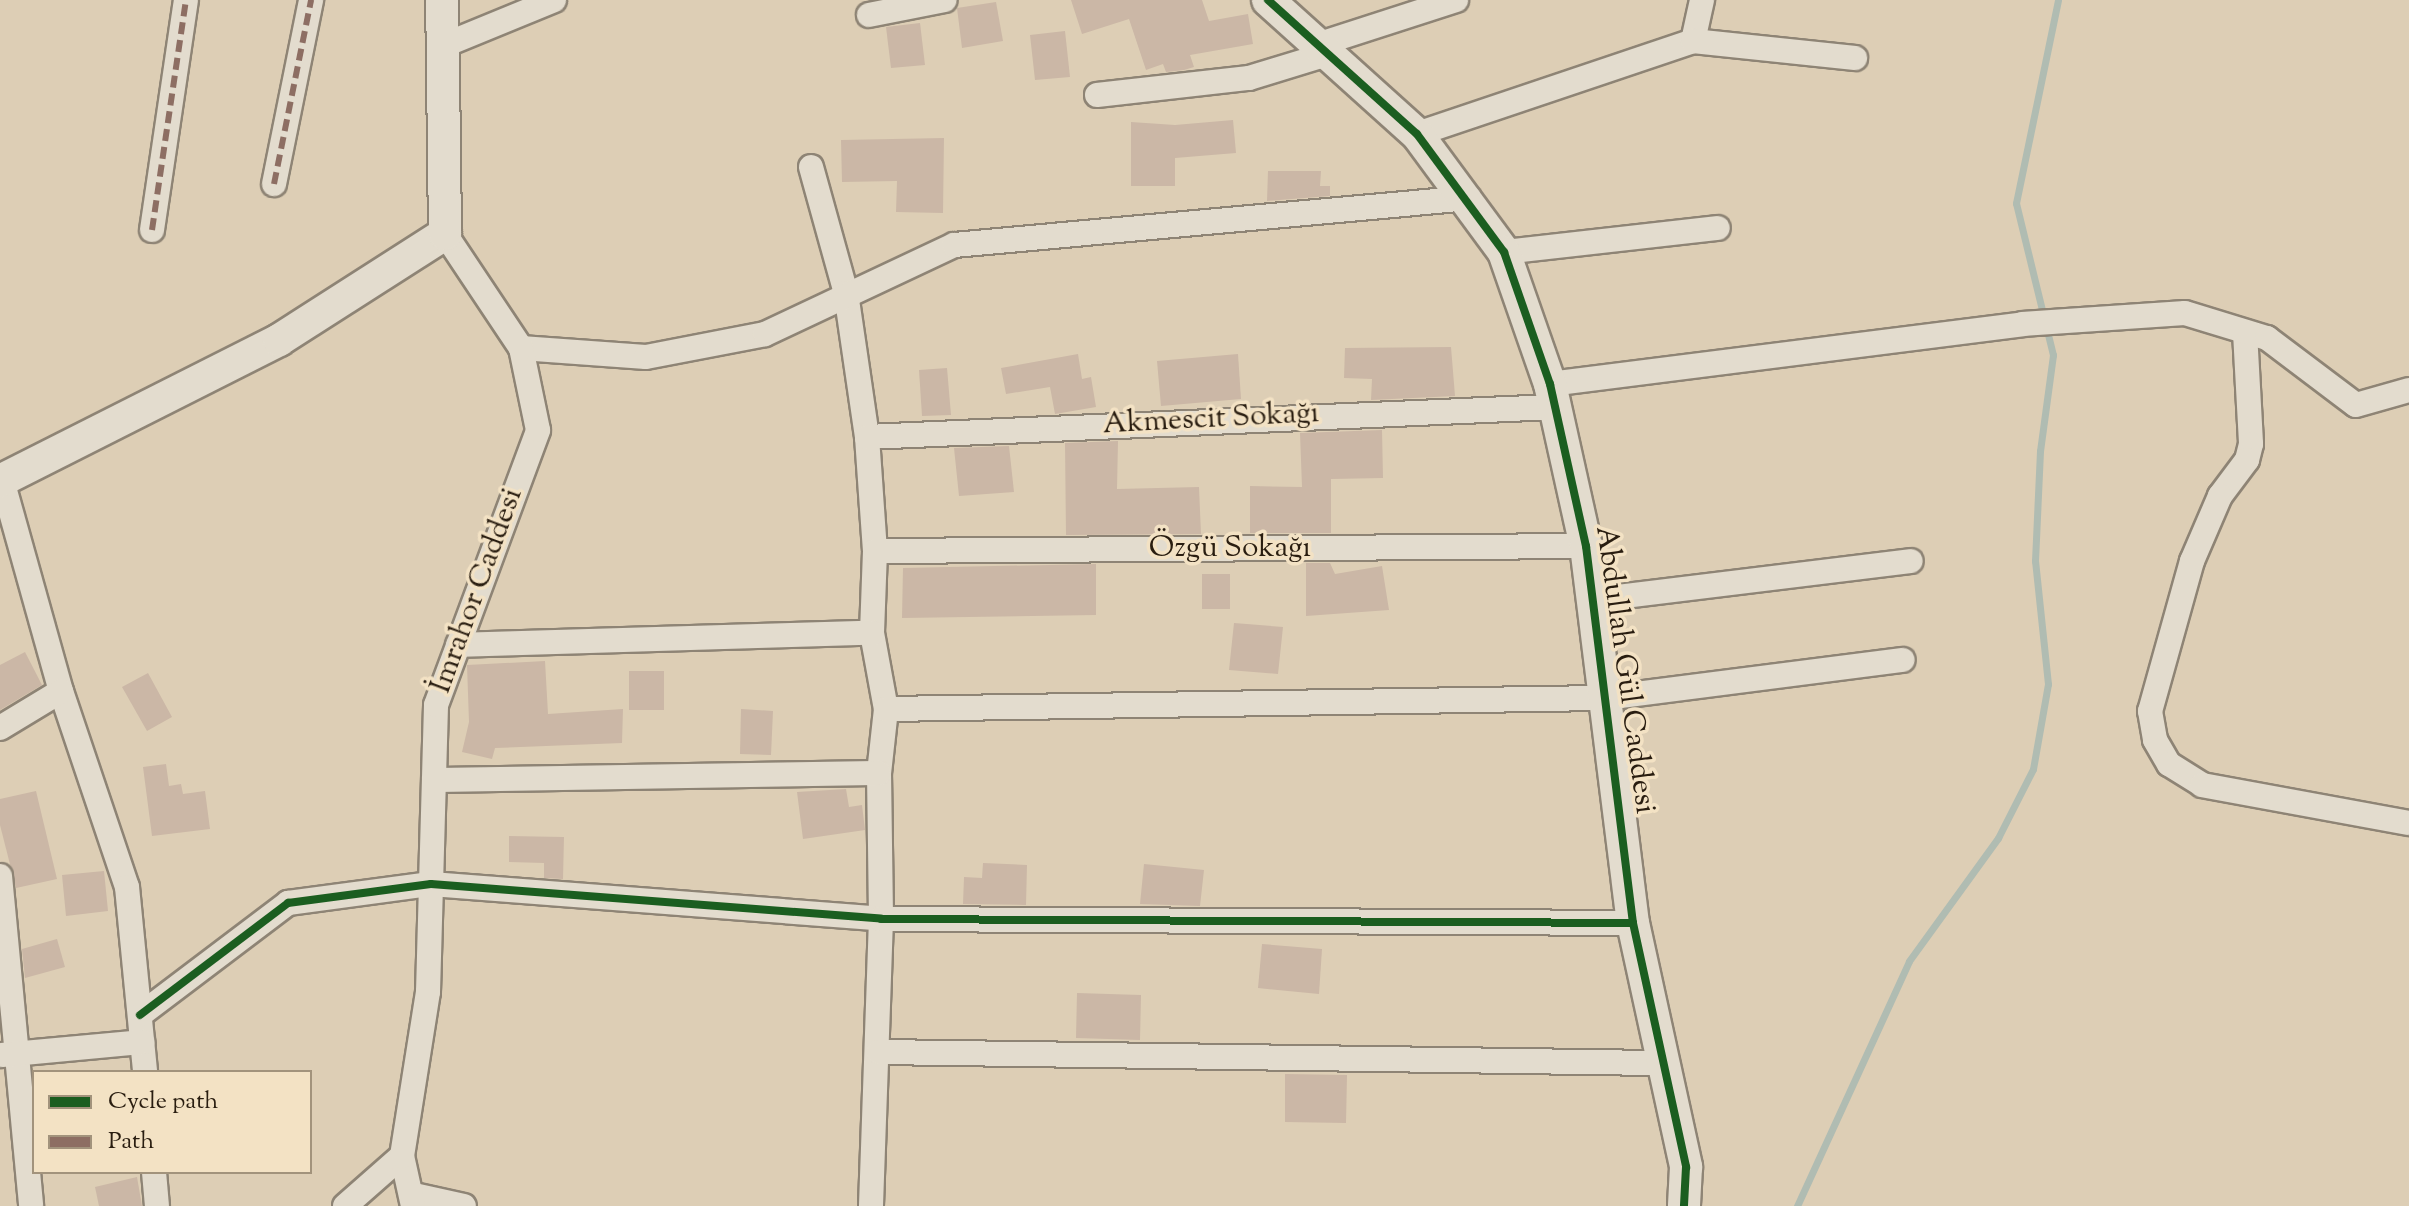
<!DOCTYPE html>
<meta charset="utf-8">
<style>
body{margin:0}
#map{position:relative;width:2409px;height:1206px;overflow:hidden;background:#ddceb5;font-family:"Sorts Mill Goudy",serif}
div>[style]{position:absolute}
.stream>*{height:7px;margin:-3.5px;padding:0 3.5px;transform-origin:3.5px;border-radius:3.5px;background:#b0bcb2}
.building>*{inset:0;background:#cbb7a6}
.roads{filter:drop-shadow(2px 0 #8e8475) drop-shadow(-2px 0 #8e8475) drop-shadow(0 2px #8e8475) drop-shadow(0 -2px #8e8475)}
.minor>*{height:24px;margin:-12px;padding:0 12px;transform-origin:12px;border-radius:12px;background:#e3dcce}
.tertiary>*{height:32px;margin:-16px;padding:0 16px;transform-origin:16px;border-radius:16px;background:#e3dcce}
.quiet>*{height:6px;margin-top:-3px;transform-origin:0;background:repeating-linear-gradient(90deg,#8d6e63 0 12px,transparent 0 18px)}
.cycleway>*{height:8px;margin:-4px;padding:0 4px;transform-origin:4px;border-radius:4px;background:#1b5e20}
span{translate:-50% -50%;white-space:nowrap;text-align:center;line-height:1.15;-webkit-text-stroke:7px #f3e2c4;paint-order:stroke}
.street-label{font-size:30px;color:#291d10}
.legend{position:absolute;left:32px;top:1070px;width:280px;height:104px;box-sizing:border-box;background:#f3e2c4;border:2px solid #a2937c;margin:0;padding:10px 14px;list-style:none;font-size:24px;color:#291d10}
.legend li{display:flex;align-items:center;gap:16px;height:40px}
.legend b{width:40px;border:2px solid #a2937c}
</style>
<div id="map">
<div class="stream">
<div style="left:1797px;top:1206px;width:269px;rotate:-65.4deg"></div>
<div style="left:1909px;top:961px;width:152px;rotate:-54.1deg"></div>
<div style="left:1998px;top:838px;width:77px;rotate:-63.1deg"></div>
<div style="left:2033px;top:769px;width:86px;rotate:-80deg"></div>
<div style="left:2048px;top:684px;width:124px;rotate:-96deg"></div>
<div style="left:2035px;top:561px;width:110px;rotate:-87.4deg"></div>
<div style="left:2040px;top:451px;width:97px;rotate:-82.3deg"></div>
<div style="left:2053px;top:355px;width:156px;rotate:-103.7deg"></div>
<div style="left:2016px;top:203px;width:207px;rotate:-78.3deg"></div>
</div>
<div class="building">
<div style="clip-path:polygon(1071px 0,1202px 0,1209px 21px,1248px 14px,1253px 44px,1190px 55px,1194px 67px,1184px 70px,1166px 72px,1163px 64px,1146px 70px,1129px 19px,1082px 34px)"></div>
<div style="clip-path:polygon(996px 2px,1003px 41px,962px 48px,957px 8px)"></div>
<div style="clip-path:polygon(920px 23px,925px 65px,891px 68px,886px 27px)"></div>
<div style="clip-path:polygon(1065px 31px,1070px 77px,1035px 80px,1030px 35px)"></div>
<div style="clip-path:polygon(1233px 120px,1236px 153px,1175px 158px,1175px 186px,1131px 186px,1131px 122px,1175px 125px)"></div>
<div style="clip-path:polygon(944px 138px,943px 213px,896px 212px,897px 181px,842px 182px,841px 140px)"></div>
<div style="clip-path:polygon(1268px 171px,1321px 171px,1320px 186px,1330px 186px,1330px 196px,1267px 201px)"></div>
<div style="clip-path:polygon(1451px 347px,1455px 396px,1371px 400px,1372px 379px,1344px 378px,1345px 348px)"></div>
<div style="clip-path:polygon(1078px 354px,1082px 379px,1091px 377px,1096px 407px,1055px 414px,1050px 387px,1006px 394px,1001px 368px)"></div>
<div style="clip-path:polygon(1238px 354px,1241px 399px,1161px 406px,1157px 361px)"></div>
<div style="clip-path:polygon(947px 368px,951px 415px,922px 416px,919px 370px)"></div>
<div style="clip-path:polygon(1382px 430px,1383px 478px,1331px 479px,1331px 533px,1250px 533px,1250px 486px,1302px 487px,1300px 433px)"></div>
<div style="clip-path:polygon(1118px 441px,1117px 489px,1199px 487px,1201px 534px,1066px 535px,1065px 443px)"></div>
<div style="clip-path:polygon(1009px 446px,1014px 492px,959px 496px,954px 448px)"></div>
<div style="clip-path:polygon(1306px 563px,1330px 563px,1335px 574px,1382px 566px,1389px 610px,1306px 616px)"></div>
<div style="clip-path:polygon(1096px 564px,1096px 615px,902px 618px,903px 568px)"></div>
<div style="clip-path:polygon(1202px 574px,1230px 574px,1230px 609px,1202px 609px)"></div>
<div style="clip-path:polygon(1234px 623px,1283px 627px,1278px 674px,1229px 670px)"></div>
<div style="clip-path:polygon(25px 652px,42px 685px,0 710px,0 665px)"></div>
<div style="clip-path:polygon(545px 661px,548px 714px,623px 709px,622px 743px,495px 748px,492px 759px,462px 752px,469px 722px,467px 665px)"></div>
<div style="clip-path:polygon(629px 671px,664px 671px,664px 710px,629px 710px)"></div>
<div style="clip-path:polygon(148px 673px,172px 717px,147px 731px,122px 687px)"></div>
<div style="clip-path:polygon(741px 709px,773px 711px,771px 755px,740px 754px)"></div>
<div style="clip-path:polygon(166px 764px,169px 786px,181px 784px,183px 794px,205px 791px,210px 829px,152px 836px,143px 767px)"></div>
<div style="clip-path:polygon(846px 789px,849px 807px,862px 805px,865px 830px,803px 839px,797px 792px)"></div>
<div style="clip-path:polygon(36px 791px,57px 879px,16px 888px,0 825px,0 799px)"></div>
<div style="clip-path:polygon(509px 836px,564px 837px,563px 879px,544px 878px,544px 863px,509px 862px)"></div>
<div style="clip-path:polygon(983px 863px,1027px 865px,1026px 905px,963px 904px,964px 877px,982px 878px)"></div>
<div style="clip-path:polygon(1144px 864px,1204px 870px,1200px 906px,1140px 904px)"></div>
<div style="clip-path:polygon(104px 871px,108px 911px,66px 916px,62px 875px)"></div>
<div style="clip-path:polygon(57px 939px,65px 967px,25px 978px,22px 949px)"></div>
<div style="clip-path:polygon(1262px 944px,1322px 949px,1319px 994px,1258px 988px)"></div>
<div style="clip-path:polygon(1077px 993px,1141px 995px,1140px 1040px,1076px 1038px)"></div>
<div style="clip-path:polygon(1285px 1074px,1347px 1075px,1346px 1123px,1285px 1122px)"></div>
<div style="clip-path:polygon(137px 1177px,142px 1206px,99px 1206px,95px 1187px)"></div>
</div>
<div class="roads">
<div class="minor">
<div style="left:869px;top:15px;width:77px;rotate:-11.2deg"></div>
<div style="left:1693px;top:41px;width:42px;rotate:-77.6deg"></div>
<div style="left:1320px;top:44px;width:143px;rotate:-17.9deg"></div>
<div style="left:442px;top:46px;width:121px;rotate:-22.3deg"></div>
<div style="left:1097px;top:95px;width:153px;rotate:-6.4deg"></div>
<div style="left:1249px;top:78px;width:86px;rotate:-17deg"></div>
<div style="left:1417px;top:134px;width:291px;rotate:-18.6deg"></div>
<div style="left:1693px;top:41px;width:163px;rotate:6deg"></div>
<div style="left:811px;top:167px;width:131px;rotate:74.5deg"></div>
<div style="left:846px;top:293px;width:146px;rotate:81.7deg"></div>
<div style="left:867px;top:437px;width:114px;rotate:86deg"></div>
<div style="left:875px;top:551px;width:82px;rotate:92.1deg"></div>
<div style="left:872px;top:633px;width:77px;rotate:79.6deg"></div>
<div style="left:886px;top:709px;width:64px;rotate:96.2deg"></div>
<div style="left:879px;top:773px;width:146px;rotate:89.2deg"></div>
<div style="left:881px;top:919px;width:287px;rotate:92deg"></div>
<div style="left:274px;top:184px;width:188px;rotate:-78.6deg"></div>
<div style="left:152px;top:230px;width:232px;rotate:-81.6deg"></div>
<div style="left:1504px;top:252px;width:215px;rotate:-6.4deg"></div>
<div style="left:2245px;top:332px;width:112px;rotate:86.9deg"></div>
<div style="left:2251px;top:444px;width:16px;rotate:104deg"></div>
<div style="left:2247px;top:460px;width:45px;rotate:126.9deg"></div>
<div style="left:2220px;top:496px;width:71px;rotate:113.3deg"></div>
<div style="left:2192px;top:561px;width:156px;rotate:105.6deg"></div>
<div style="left:2150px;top:711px;width:29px;rotate:80deg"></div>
<div style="left:2155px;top:740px;width:28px;rotate:60deg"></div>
<div style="left:2169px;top:764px;width:39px;rotate:32deg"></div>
<div style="left:2202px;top:785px;width:210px;rotate:10.4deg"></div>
<div style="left:521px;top:348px;width:125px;rotate:4.1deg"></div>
<div style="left:646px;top:357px;width:121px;rotate:-10.9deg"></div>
<div style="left:765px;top:334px;width:209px;rotate:-25.2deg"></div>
<div style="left:954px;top:245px;width:517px;rotate:-5.21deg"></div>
<div style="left:1550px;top:384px;width:476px;rotate:-7.2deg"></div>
<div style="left:2022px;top:324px;width:163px;rotate:-3.9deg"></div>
<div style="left:2185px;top:313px;width:86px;rotate:17deg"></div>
<div style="left:2267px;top:338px;width:111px;rotate:37deg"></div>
<div style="left:2356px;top:405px;width:55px;rotate:-15.8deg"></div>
<div style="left:867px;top:437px;width:688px;rotate:-2.5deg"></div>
<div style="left:2px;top:480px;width:219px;rotate:74.4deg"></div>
<div style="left:61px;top:691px;width:207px;rotate:71.4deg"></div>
<div style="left:127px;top:887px;width:186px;rotate:84.4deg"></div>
<div style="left:875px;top:551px;width:711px;rotate:-0.4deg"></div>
<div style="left:1593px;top:600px;width:320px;rotate:-7deg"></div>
<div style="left:458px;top:645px;width:414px;rotate:-1.7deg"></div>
<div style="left:886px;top:709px;width:719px;rotate:-0.88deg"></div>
<div style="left:1605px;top:698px;width:300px;rotate:-7.3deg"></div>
<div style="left:0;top:728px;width:71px;rotate:-31.2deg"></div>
<div style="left:434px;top:780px;width:445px;rotate:-0.9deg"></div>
<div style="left:0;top:876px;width:331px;rotate:84.6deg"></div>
<div style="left:140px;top:1015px;width:186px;rotate:-37.1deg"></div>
<div style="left:288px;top:903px;width:144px;rotate:-7.6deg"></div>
<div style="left:431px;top:884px;width:451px;rotate:4.4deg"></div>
<div style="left:881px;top:919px;width:752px;rotate:0.3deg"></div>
<div style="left:879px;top:1052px;width:780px;rotate:0.81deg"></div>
<div style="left:2px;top:1055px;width:141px;rotate:-5.3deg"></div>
<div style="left:154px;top:1172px;width:34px;rotate:85deg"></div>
<div style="left:414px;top:1195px;width:51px;rotate:12.4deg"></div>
<div style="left:345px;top:1206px;width:76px;rotate:-41.3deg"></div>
<div style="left:413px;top:1206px;width:51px;rotate:-102.4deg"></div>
<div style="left:402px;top:1156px;width:166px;rotate:-81deg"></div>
<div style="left:428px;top:992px;width:287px;rotate:-88.4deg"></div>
<div style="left:436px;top:705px;width:293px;rotate:-69.6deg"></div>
<div style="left:538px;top:430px;width:84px;rotate:-101.7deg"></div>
<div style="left:521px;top:348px;width:137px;rotate:-123.7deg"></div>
</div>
<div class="tertiary">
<div style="left:1268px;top:0;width:200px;rotate:42deg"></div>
<div style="left:1417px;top:134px;width:147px;rotate:53.6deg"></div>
<div style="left:1504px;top:252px;width:140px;rotate:70.8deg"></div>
<div style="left:1550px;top:384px;width:166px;rotate:77.5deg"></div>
<div style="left:1586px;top:546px;width:380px;rotate:82.9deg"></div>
<div style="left:1633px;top:923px;width:250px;rotate:77.7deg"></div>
<div style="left:1686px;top:1167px;width:39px;rotate:93deg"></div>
<div style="left:0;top:481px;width:313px;rotate:-26.8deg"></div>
<div style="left:279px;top:340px;width:197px;rotate:-32.6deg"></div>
<div style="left:445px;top:234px;width:234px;rotate:-90.7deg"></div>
</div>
</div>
<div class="quiet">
<div style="left:274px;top:184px;width:188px;rotate:-78.6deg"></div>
<div style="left:152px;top:230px;width:232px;rotate:-81.6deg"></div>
</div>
<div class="cycleway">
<div style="left:1268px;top:0;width:200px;rotate:42deg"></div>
<div style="left:1417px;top:134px;width:147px;rotate:53.6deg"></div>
<div style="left:1504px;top:252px;width:140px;rotate:70.8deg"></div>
<div style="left:1550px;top:384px;width:166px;rotate:77.5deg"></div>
<div style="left:1586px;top:546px;width:380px;rotate:82.9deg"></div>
<div style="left:1633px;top:923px;width:250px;rotate:77.7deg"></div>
<div style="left:1686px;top:1167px;width:39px;rotate:93deg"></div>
<div style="left:140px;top:1015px;width:186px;rotate:-37.1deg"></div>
<div style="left:288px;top:903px;width:144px;rotate:-7.6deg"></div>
<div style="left:431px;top:884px;width:451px;rotate:4.4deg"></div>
<div style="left:881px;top:919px;width:752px;rotate:0.3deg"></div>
</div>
<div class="street-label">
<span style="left:1211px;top:420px;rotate:-3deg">Akmescit Sokağı</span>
<span style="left:1230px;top:549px">Özgü Sokağı</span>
<span style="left:478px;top:591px;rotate:-70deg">İmrahor Caddesi</span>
<span style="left:1624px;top:670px;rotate:82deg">Abdullah Gül Caddesi</span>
</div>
<ul class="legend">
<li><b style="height:10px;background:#1b5e20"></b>Cycle path</li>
<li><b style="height:10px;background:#8d6e63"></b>Path</li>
</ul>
</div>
